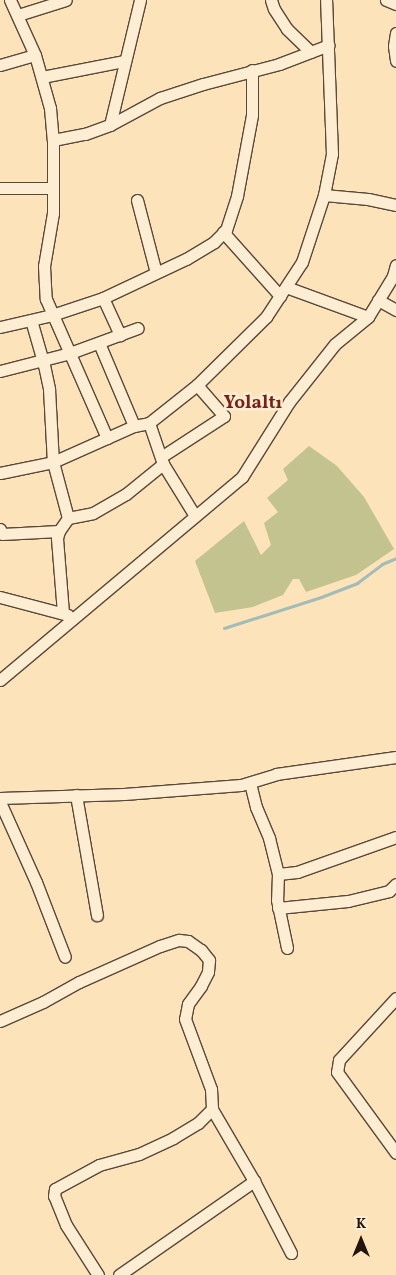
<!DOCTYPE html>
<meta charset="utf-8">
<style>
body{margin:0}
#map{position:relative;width:396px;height:1275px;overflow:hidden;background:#fce3b9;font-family:Vollkorn,serif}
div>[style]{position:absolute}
.green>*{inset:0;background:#c2c38e}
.stream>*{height:3px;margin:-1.5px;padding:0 1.5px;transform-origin:1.5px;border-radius:1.5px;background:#a2bcb8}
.roads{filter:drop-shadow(1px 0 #58483a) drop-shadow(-1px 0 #58483a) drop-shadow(0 1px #58483a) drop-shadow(0 -1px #58483a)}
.street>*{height:11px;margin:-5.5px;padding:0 5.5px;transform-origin:5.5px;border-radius:5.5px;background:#fdedd2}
span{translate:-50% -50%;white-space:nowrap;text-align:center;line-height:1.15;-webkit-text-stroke:5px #fdedd2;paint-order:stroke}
.district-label{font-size:19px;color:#7a1f14;font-weight:700}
.north{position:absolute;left:336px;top:1215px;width:50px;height:50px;-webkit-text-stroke:4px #fdedd2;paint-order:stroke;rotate:0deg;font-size:14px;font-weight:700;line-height:20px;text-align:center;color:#22150f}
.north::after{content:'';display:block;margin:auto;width:18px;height:22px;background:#22150f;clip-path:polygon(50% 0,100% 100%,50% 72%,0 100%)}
</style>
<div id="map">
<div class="green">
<div style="clip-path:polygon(309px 446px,337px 466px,364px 497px,394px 549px,356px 575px,306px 592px,299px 579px,293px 579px,283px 595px,253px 607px,215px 613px,195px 561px,244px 521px,261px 555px,271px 545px,264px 523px,278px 512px,267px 498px,288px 480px,283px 469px)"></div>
</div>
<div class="stream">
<div style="left:224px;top:628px;width:102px;rotate:-17.7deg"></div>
<div style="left:321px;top:597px;width:39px;rotate:-21deg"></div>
<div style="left:357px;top:583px;width:31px;rotate:-37deg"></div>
<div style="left:382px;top:564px;width:15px;rotate:-23deg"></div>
</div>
<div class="roads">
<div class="street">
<div style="left:10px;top:0;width:60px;rotate:65.6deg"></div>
<div style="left:35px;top:55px;width:55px;rotate:74.2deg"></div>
<div style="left:50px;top:108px;width:32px;rotate:85deg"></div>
<div style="left:53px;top:140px;width:73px;rotate:90deg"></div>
<div style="left:53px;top:213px;width:54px;rotate:99.6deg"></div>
<div style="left:44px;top:266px;width:33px;rotate:87deg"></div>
<div style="left:46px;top:299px;width:152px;rotate:66.3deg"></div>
<div style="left:271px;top:0;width:9px;rotate:72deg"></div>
<div style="left:274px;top:9px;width:24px;rotate:57deg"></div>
<div style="left:287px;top:29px;width:33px;rotate:44deg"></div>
<div style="left:386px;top:0;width:11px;rotate:22deg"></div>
<div style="left:18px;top:15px;width:50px;rotate:-17.4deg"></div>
<div style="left:396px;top:33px;width:13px;rotate:99deg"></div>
<div style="left:394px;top:46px;width:15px;rotate:82deg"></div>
<div style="left:0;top:65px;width:36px;rotate:-16deg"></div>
<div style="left:42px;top:77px;width:84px;rotate:-11deg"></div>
<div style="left:110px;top:125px;width:129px;rotate:-76.5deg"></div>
<div style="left:53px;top:140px;width:33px;rotate:-11deg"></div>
<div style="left:85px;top:134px;width:27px;rotate:-20deg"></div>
<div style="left:110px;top:125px;width:57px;rotate:-28.4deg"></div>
<div style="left:160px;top:98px;width:45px;rotate:-18deg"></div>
<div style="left:203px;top:84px;width:79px;rotate:-14.7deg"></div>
<div style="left:279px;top:64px;width:53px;rotate:-20.8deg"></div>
<div style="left:0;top:188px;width:53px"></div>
<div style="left:324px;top:195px;width:44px;rotate:5.2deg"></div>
<div style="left:368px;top:199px;width:29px;rotate:12deg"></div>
<div style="left:137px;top:200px;width:75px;rotate:75.4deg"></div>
<div style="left:223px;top:232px;width:86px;rotate:48.3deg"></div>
<div style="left:286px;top:287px;width:87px;rotate:20.1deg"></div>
<div style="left:103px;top:298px;width:41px;rotate:65.3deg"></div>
<div style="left:378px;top:300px;width:21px;rotate:29deg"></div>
<div style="left:31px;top:320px;width:47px;rotate:73.9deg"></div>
<div style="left:44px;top:365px;width:25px;rotate:78deg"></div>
<div style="left:49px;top:389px;width:73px;rotate:86.9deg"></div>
<div style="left:53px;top:462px;width:58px;rotate:75deg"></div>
<div style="left:0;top:327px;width:53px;rotate:-13deg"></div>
<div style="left:52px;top:315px;width:54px;rotate:-18.4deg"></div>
<div style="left:103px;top:298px;width:92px;rotate:-25.2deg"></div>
<div style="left:186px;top:259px;width:33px;rotate:-31deg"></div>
<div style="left:214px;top:242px;width:17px;rotate:-45deg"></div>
<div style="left:226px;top:230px;width:36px;rotate:-72deg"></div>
<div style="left:237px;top:196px;width:82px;rotate:-79.5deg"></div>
<div style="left:252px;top:115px;width:45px;rotate:-90deg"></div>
<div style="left:99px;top:343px;width:90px;rotate:67.1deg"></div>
<div style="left:0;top:371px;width:72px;rotate:-14.4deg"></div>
<div style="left:70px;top:353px;width:72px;rotate:-20.2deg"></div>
<div style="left:149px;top:423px;width:43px;rotate:71.1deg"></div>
<div style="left:163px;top:464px;width:61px;rotate:58.4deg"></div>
<div style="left:161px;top:457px;width:75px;rotate:-33.1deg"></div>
<div style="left:224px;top:416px;width:41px;rotate:-131.1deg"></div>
<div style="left:0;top:473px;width:54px;rotate:-11.7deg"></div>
<div style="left:53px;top:462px;width:89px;rotate:-24deg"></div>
<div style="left:134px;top:426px;width:15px;rotate:-11deg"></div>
<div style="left:149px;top:423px;width:61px;rotate:-38.4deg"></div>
<div style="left:197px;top:385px;width:97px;rotate:-44.6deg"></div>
<div style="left:266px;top:317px;width:66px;rotate:-56.8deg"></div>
<div style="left:302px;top:262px;width:71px;rotate:-71.8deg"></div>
<div style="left:324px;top:195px;width:42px;rotate:-79deg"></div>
<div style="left:332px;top:154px;width:154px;rotate:-92.2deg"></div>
<div style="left:0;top:529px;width:5px;rotate:68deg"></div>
<div style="left:2px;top:534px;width:57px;rotate:-3deg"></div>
<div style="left:0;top:597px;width:70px;rotate:14.8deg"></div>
<div style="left:63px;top:613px;width:75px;rotate:-94.6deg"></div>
<div style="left:57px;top:538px;width:7px;rotate:-74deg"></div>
<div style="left:59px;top:531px;width:16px;rotate:-55deg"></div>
<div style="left:68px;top:518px;width:25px;rotate:-11deg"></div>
<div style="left:93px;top:513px;width:38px;rotate:-30deg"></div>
<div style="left:126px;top:494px;width:48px;rotate:-39deg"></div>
<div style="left:0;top:680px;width:316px;rotate:-40deg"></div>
<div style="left:242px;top:477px;width:89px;rotate:-57.9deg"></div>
<div style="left:289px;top:402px;width:74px;rotate:-51.6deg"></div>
<div style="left:335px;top:344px;width:43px;rotate:-39.3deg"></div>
<div style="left:368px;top:317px;width:48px;rotate:-58.6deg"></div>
<div style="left:393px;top:276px;width:11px;rotate:-75deg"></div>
<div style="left:250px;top:783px;width:25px;rotate:76deg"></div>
<div style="left:256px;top:807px;width:34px;rotate:67deg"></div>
<div style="left:269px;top:838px;width:37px;rotate:76deg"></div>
<div style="left:278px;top:874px;width:26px;rotate:92deg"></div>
<div style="left:277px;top:900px;width:49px;rotate:78.2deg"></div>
<div style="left:76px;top:795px;width:122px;rotate:80.1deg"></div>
<div style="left:0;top:798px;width:124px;rotate:-1.8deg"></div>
<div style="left:124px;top:794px;width:117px;rotate:-4.4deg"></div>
<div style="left:241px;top:785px;width:37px;rotate:-17deg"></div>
<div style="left:276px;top:774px;width:121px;rotate:-8.1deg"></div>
<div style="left:0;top:802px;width:88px;rotate:65.8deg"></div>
<div style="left:36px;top:882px;width:80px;rotate:68.9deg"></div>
<div style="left:278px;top:874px;width:19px;rotate:-6deg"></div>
<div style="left:297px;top:872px;width:105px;rotate:-19.5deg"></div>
<div style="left:278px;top:908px;width:70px;rotate:-5.7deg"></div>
<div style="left:348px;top:901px;width:42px;rotate:-13.7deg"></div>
<div style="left:389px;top:891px;width:10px;rotate:-45deg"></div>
<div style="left:396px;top:998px;width:84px;rotate:132.6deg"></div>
<div style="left:339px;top:1060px;width:12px;rotate:99deg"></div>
<div style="left:337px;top:1072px;width:100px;rotate:53.9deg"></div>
<div style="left:0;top:1021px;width:47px;rotate:-23.8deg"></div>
<div style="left:43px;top:1002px;width:41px;rotate:-29.1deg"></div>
<div style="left:79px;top:982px;width:89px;rotate:-24deg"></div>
<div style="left:160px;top:946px;width:20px;rotate:-18deg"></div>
<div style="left:179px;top:940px;width:9px;rotate:6deg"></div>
<div style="left:188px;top:941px;width:16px;rotate:35deg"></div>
<div style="left:201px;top:950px;width:13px;rotate:51deg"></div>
<div style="left:209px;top:960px;width:12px;rotate:95deg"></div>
<div style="left:208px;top:972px;width:16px;rotate:117deg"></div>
<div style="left:201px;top:986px;width:22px;rotate:126deg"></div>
<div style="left:188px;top:1004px;width:15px;rotate:101deg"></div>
<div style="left:185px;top:1019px;width:75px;rotate:69.6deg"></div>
<div style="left:211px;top:1089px;width:20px;rotate:87deg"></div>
<div style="left:98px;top:1275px;width:59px;rotate:-122.6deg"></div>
<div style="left:66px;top:1225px;width:31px;rotate:-112deg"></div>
<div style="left:54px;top:1196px;width:7px;rotate:-82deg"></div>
<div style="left:55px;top:1189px;width:50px;rotate:-28.6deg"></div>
<div style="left:99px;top:1165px;width:41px;rotate:-15.4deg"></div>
<div style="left:139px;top:1154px;width:38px;rotate:-25deg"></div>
<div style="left:173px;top:1138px;width:29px;rotate:-31deg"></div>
<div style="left:198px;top:1123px;width:20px;rotate:-45deg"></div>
<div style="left:212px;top:1109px;width:83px;rotate:59.7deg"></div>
<div style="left:254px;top:1181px;width:81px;rotate:62.8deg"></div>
<div style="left:119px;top:1275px;width:165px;rotate:-34.8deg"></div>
</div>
</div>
<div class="district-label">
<span style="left:253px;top:404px">Yolaltı</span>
</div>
<div class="north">K</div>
</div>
